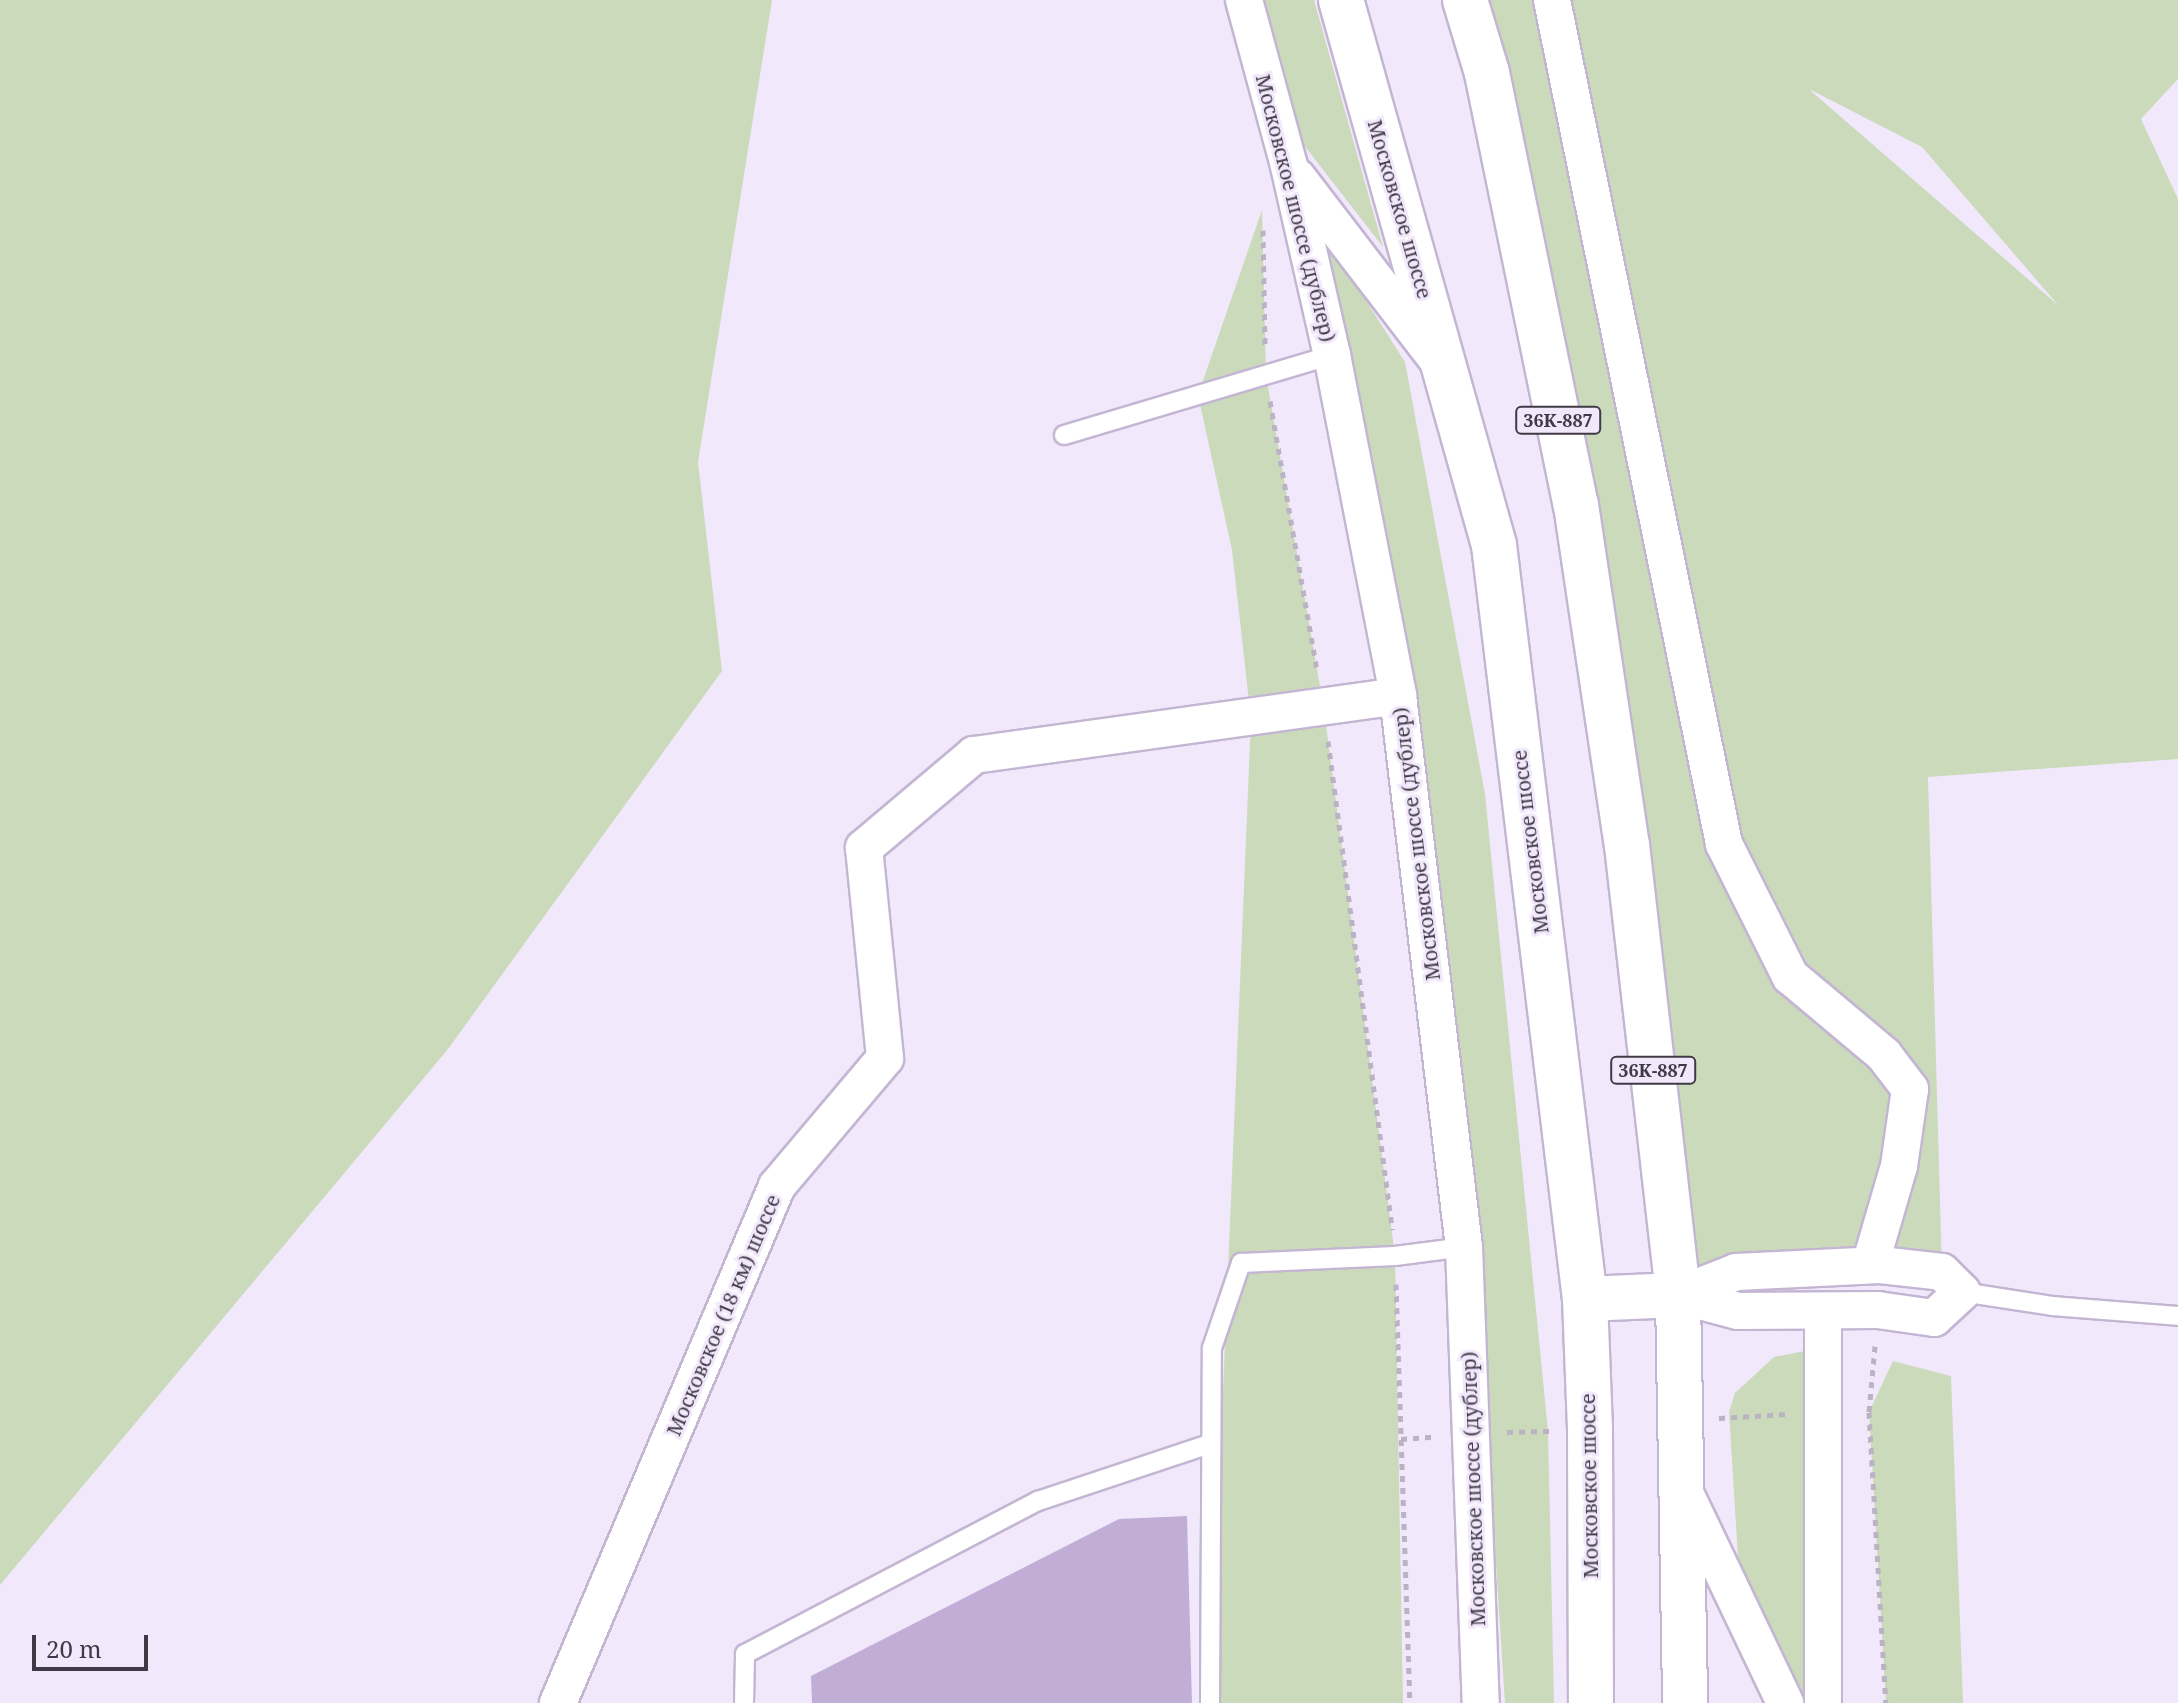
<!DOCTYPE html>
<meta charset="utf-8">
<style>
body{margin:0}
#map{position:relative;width:2178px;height:1703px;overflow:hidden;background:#f1e9fb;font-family:"Noto Serif",serif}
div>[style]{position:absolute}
.green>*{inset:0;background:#cadaba}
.building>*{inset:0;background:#c1aed7}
.path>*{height:5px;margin-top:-2.5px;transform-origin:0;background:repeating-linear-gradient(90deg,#bbb3c3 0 6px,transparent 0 12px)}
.roads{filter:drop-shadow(2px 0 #c4b6d3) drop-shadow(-2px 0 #c4b6d3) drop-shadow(0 2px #c4b6d3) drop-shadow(0 -2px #c4b6d3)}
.service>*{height:18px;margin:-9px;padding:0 9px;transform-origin:9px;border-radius:9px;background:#fff}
.minor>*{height:36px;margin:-18px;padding:0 18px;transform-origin:18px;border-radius:18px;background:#fff}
.primary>*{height:44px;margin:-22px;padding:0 22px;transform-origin:22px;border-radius:22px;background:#fff}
span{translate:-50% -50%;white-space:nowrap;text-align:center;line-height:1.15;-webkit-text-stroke:6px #f1e9fb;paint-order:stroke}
.shield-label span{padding:2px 6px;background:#f1e9fb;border:2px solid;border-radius:6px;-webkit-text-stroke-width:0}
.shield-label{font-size:18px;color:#403a46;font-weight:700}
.street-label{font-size:20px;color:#403a46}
.scale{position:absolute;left:32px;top:1635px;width:116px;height:36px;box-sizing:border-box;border:4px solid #403a46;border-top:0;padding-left:10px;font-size:24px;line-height:28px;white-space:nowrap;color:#403a46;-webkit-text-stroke:6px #f1e9fb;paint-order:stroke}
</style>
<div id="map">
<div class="green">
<div style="clip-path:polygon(0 0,772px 0,698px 462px,722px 671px,448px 1049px,0 1585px)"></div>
<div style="clip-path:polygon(1258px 0,1314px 0,1383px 247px,1300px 140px)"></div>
<div style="clip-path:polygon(evenodd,1453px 0,2178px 0,2178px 79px,2141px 119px,2178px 199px,2178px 759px,1928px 777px,1942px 1272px,1678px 1295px,1627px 845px,1453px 0,1811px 90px,1922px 147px,2059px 306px,1811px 91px,1811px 90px)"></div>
<div style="clip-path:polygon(1262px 210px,1266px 375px,1324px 709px,1395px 1256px,1403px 1703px,1210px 1703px,1251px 719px,1232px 550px,1198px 395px)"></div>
<div style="clip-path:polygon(1322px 231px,1405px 362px,1485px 794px,1548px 1431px,1554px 1703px,1505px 1703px,1479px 1301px)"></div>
<div style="clip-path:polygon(1805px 1351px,1804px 1703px,1796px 1703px,1738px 1557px,1729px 1412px,1735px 1393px,1774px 1357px)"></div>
<div style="clip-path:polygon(1893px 1361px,1951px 1376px,1963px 1703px,1886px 1703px,1869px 1412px)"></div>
</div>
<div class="building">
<div style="clip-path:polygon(1187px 1516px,1192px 1703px,812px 1703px,811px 1676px,1119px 1519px)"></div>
</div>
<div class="path">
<div style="left:1263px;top:230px;width:118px;rotate:89deg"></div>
<div style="left:1270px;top:401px;width:274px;rotate:80.1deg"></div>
<div style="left:1328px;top:741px;width:493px;rotate:82.5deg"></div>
<div style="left:1396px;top:1284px;width:419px;rotate:88.1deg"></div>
<div style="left:1875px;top:1346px;width:66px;rotate:95.2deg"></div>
<div style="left:1869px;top:1412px;width:291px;rotate:86.7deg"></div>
<div style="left:1719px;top:1418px;width:69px;rotate:-3.3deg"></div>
<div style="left:1507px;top:1432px;width:42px;rotate:-1.4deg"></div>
<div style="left:1401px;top:1439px;width:32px;rotate:-4deg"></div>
</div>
<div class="roads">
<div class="service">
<div style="left:1064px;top:435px;width:280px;rotate:-16.6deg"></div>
<div style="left:1962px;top:1292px;width:91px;rotate:8.8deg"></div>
<div style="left:2052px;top:1306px;width:126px;rotate:4.5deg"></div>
<div style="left:744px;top:1703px;width:49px;rotate:-88.8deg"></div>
<div style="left:745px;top:1654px;width:331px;rotate:-27.6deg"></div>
<div style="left:1038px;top:1501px;width:180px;rotate:-18.4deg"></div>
<div style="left:1210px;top:1703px;width:355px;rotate:-89.7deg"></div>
<div style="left:1212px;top:1348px;width:90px;rotate:-71.2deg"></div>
<div style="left:1241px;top:1263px;width:154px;rotate:-2.6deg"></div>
<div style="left:1395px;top:1256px;width:70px;rotate:-7.4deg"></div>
</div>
<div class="minor">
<div style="left:1244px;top:0;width:172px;rotate:74.8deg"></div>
<div style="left:1289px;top:166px;width:194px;rotate:77.2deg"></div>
<div style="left:1332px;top:355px;width:347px;rotate:79deg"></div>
<div style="left:1398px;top:696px;width:555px;rotate:83.17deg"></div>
<div style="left:1464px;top:1247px;width:456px;rotate:87.9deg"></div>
<div style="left:1552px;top:0;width:861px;rotate:78.48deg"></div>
<div style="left:1724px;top:844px;width:148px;rotate:63.4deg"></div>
<div style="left:1790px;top:976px;width:123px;rotate:40deg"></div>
<div style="left:1884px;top:1055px;width:43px;rotate:52.6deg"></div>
<div style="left:1910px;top:1089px;width:78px;rotate:98.1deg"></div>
<div style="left:1899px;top:1166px;width:103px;rotate:106.3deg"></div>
<div style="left:1297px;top:177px;width:233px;rotate:52.5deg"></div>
<div style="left:1880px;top:1265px;width:62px;rotate:6.4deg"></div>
<div style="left:1942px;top:1272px;width:28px;rotate:45deg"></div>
<div style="left:1962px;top:1292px;width:38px;rotate:137deg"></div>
<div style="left:1934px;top:1318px;width:57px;rotate:-171.9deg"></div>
<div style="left:1878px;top:1310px;width:140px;rotate:179.6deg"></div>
<div style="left:1738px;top:1311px;width:62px;rotate:-165.1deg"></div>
<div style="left:1678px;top:1295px;width:62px;rotate:-21.6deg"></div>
<div style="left:1736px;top:1272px;width:144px;rotate:-2.8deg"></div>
<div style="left:1684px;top:1491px;width:235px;rotate:64.5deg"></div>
<div style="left:558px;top:1703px;width:561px;rotate:-67.04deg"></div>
<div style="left:777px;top:1186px;width:167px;rotate:-49.8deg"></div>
<div style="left:885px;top:1058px;width:211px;rotate:-95.7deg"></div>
<div style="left:864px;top:848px;width:144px;rotate:-40.2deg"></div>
<div style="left:974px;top:755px;width:428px;rotate:-7.9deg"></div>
<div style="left:1823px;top:1703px;width:391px;rotate:-90deg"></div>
</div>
<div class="primary">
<div style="left:1341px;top:0;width:566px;rotate:74.32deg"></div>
<div style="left:1494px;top:545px;width:759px;rotate:83.12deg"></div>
<div style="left:1585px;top:1299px;width:130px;rotate:87.8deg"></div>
<div style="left:1590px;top:1429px;width:274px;rotate:89.8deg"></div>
<div style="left:1465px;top:0;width:76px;rotate:73.2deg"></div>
<div style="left:1487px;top:73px;width:441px;rotate:78.4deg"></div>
<div style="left:1576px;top:505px;width:344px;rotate:81.5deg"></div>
<div style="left:1627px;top:845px;width:453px;rotate:83.5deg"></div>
<div style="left:1678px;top:1295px;width:408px;rotate:89deg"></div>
<div style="left:1585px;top:1299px;width:93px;rotate:-2.5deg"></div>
</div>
</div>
<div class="shield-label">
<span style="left:1558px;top:420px">36К-887</span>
<span style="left:1653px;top:1070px">36К-887</span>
</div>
<div class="street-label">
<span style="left:1296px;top:208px;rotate:76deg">Московское шоссе (дублер)</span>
<span style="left:1400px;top:209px;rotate:74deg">Московское шоссе</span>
<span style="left:1530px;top:842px;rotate:-97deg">Московское шоссе</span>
<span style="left:1416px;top:844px;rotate:-97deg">Московское шоссе (дублер)</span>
<span style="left:723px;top:1315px;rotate:-67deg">Московское (18 км) шоссе</span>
<span style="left:1589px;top:1486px;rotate:-91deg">Московское шоссе</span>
<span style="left:1473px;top:1489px;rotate:-92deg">Московское шоссе (дублер)</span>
</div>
<div class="scale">20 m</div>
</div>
